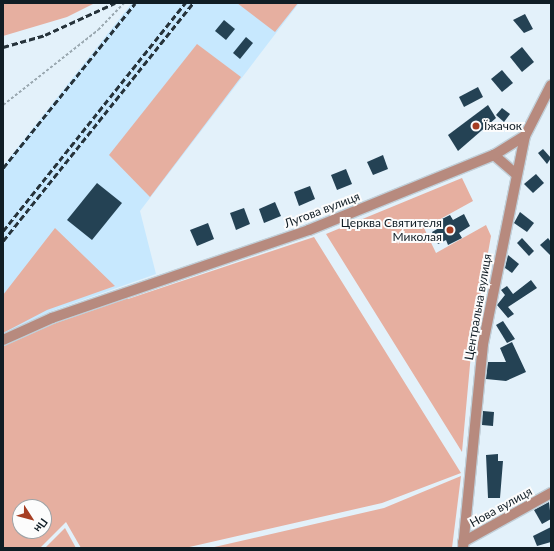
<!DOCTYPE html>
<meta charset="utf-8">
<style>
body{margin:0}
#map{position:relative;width:554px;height:551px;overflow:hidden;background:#e3f1fa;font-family:Lato,sans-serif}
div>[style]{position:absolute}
.built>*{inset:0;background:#c7e8fe}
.green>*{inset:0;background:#e6afa0}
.building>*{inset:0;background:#244254}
.path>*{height:1.5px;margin-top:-0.75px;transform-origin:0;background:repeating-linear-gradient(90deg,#9aa8b0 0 3px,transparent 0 5px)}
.roads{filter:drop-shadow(1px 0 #c1cfd8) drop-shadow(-1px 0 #c1cfd8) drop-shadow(0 1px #c1cfd8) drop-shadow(0 -1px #c1cfd8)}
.minor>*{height:10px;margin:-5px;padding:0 5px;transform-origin:5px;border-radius:5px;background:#b78a7e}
.rail>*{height:2.5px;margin-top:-1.25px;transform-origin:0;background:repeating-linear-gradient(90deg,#26333b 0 6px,transparent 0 9px)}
.dots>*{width:11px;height:11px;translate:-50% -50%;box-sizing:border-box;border:2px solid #fcfcfc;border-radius:50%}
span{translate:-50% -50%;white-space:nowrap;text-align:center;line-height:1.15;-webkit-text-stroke:4px #fcfcfc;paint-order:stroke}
.poi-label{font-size:12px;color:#101d25}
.left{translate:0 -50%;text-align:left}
.right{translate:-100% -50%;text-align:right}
.street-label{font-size:12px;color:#101d25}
.frame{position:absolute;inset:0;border:4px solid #101d25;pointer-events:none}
.north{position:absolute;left:12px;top:499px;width:40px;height:40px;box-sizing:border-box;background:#fcfcfc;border:1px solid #9ea3a6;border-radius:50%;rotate:126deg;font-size:11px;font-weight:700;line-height:16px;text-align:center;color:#101d25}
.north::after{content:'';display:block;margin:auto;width:14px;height:18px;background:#a63e23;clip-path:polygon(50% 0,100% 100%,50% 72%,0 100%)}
</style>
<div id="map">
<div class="built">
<div style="clip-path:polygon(132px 3px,299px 3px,140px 211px,156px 274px,49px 312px,3px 336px,3px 166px)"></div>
</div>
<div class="green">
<div style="clip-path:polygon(3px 3px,95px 3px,67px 17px,3px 36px)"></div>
<div style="clip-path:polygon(237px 3px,298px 3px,275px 32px)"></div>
<div style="clip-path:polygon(197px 44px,241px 77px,150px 197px,109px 155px)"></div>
<div style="clip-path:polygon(462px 178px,473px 201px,424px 228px,436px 253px,486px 225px,491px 236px,472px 343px,462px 452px,326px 234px)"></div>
<div style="clip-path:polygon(55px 228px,115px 286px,47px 310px,3px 333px,3px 295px)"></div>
<div style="clip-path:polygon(evenodd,314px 237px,461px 473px,382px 503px,185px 548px,81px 548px,66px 522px,40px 548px,3px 548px,3px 343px,123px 296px,128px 299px,314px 237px,20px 507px,44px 507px,44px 531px,20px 531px,20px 507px)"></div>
<div style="clip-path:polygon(461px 476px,452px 548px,210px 548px,384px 508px)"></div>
<div style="clip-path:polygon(65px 528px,76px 548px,45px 548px)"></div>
</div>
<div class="building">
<div style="clip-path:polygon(525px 14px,533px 29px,524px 33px,513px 20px)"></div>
<div style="clip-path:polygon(224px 20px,235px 29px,226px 40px,215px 31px)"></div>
<div style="clip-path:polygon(246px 37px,253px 43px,240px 59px,233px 53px)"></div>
<div style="clip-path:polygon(522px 47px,534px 62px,522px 72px,510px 57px)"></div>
<div style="clip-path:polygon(502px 70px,513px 83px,502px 92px,491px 79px)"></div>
<div style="clip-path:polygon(478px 87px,483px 97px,464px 107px,459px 97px)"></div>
<div style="clip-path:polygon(488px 105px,496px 118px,458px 151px,448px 135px)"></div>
<div style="clip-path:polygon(502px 108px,510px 114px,504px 122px,496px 115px)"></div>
<div style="clip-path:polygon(543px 149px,551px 158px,547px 164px,538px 153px)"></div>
<div style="clip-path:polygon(383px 155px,388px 169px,373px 175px,367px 162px)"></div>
<div style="clip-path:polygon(346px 169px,352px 184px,337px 190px,331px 175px)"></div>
<div style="clip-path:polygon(536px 174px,544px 183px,533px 193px,524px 184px)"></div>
<div style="clip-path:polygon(97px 183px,122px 203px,92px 240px,67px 220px)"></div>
<div style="clip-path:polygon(310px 186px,315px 199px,299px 206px,294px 192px)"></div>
<div style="clip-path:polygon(275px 202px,281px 216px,264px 223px,259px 209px)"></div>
<div style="clip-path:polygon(244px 208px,250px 224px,236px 230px,230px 213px)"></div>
<div style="clip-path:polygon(520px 212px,534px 223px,527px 232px,514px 223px)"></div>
<div style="clip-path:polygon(464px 214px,470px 226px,459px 233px,462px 238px,448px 245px,446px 240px,438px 244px,432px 232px,439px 228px,436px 222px,450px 215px,453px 220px)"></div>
<div style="clip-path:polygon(208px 223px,214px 239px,197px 246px,190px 230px)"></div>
<div style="clip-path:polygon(522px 238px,534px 251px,529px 256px,517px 243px)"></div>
<div style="clip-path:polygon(548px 238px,551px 242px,551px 256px,540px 245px)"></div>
<div style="clip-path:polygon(508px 255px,519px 264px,512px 273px,505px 268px)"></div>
<div style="clip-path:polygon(531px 280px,537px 288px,508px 307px,514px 314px,508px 318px,497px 305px,505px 295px,501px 290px,507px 286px,513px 294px)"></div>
<div style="clip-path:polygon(503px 321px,515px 339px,507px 343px,496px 325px)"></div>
<div style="clip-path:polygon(512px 342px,526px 372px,506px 381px,486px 379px,488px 362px,506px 362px,500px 348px)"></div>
<div style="clip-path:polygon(483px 411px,494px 412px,493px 426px,482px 425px)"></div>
<div style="clip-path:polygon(498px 454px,498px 461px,503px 461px,500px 498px,488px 498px,486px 455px)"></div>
<div style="clip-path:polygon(549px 502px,551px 519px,542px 524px,534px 510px)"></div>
<div style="clip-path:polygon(551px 527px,551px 542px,537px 546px,533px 536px)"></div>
</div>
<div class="path">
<div style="left:3px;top:105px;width:121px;rotate:-38.3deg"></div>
<div style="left:98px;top:30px;width:37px;rotate:-46deg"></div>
</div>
<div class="roads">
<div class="minor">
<div style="left:494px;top:155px;width:29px;rotate:41deg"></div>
<div style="left:3px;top:340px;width:54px;rotate:-24.2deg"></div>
<div style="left:52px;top:318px;width:272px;rotate:-18.9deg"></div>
<div style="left:309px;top:230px;width:200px;rotate:-22.1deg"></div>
<div style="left:494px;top:155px;width:36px;rotate:-32deg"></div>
<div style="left:463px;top:542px;width:101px;rotate:-29.1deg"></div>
<div style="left:463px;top:548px;width:205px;rotate:-84.4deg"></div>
<div style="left:483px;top:344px;width:212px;rotate:-78.6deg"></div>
<div style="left:525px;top:136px;width:57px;rotate:-63deg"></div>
</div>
</div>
<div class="rail">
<div style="left:3px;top:47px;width:44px;rotate:-15.9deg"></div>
<div style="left:45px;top:35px;width:77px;rotate:-24.6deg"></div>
<div style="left:3px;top:168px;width:211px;rotate:-51.3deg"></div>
<div style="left:3px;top:231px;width:292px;rotate:-51.4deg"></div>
<div style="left:3px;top:241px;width:305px;rotate:-51.4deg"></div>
</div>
<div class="dots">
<div style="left:476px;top:126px;background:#a63e23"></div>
<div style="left:450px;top:230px;background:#a63e23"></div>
</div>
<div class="poi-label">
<span class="left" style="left:484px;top:126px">Їжачок</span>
<span class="right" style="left:442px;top:230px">Церква Святителя<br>Миколая</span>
</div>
<div class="street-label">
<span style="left:322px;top:210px;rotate:-21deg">Лугова вулиця</span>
<span style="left:478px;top:307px;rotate:-80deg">Центральна вулиця</span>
<span style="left:501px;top:507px;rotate:-29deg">Нова вулиця</span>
</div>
<div class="frame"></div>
<div class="north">Пн</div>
</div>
